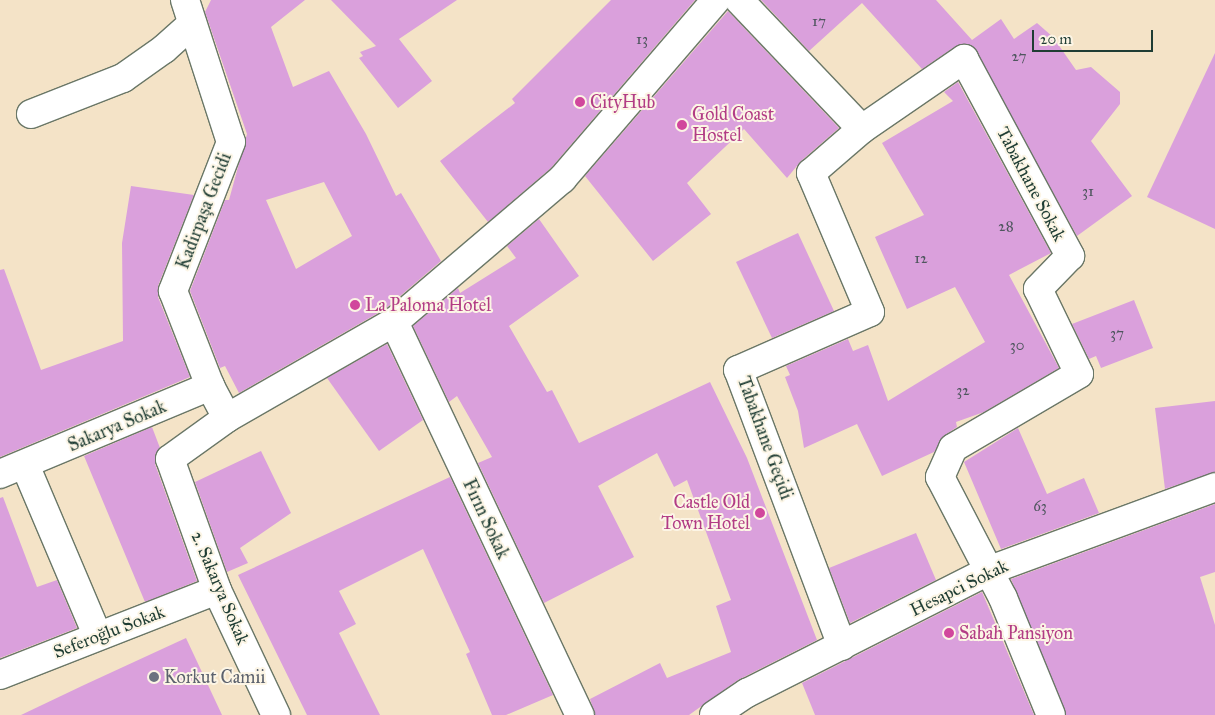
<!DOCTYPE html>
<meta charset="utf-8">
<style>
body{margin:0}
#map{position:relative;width:1215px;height:715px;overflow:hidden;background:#f4e3c7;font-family:"IM FELL Great Primer",serif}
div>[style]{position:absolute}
.building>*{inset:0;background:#daa0dc}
.roads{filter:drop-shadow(1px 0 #6a7767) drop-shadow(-1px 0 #6a7767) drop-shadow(0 1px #6a7767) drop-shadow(0 -1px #6a7767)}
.minor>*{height:28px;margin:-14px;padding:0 14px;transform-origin:14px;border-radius:14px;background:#fff}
.dots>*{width:14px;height:14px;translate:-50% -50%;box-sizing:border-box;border:2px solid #fcf5e5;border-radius:50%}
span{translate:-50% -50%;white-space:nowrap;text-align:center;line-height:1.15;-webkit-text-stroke:4px #fcf5e5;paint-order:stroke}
.number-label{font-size:15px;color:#4e565e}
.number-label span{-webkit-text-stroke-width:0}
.hotel-label{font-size:18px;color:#b23c85}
.left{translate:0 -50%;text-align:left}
.right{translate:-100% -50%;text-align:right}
.street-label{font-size:18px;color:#1f3d34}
.worship-label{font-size:18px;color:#5b616d}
.scale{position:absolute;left:1032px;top:30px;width:121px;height:22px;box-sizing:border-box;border:2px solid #1f3d34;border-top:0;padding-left:6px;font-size:15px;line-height:18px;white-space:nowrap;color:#1f3d34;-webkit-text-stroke:4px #fcf5e5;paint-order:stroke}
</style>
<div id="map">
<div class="building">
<div style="clip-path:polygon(evenodd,211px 0,305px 0,271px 27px,293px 87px,329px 71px,366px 134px,396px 196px,401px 193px,441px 261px,385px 309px,239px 393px,225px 366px,220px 368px,190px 291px,225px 200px,229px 200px,247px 134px,205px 12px,211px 0,324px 182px,352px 236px,296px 269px,266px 200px,324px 182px)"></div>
<div style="clip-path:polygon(331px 0,457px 0,399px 39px,432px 81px,398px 108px,359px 58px,363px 56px,360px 52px,376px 46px)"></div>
<div style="clip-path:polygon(611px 0,695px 0,551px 168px,488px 222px,440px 161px,515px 103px,512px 99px)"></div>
<div style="clip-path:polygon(761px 0,936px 0,972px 40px,1001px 19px,1014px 39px,1037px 23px,1053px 37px,1076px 70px,1091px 67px,1120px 92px,1120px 104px,1091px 141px,1132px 196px,1077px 236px,972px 46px,956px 46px,922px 69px,862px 3px,809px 51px)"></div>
<div style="clip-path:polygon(728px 11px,839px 128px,801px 161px,787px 178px,744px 129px,687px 183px,711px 214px,653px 261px,585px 176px)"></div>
<div style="clip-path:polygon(1215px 53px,1215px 229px,1147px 197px)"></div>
<div style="clip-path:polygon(958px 82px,1051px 253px,1009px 275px,1059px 368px,984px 412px,956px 422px,957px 427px,945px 435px,934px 452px,882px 476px,857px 424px,804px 448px,798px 411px,785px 377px,790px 375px,786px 366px,848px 339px,853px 351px,868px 345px,888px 401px,985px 342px,955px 287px,907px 309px,875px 237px,924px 215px,882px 143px,953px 101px,944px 92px)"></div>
<div style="clip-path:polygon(131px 186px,194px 195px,158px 286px,158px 297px,190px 377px,0 457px,0 270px,4px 269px,41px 370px,123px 341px,122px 243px)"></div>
<div style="clip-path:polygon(539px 219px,579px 276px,509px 326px,547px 392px,552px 390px,579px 443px,710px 382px,747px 458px,817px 640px,738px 680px,689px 715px,595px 715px,590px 699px,660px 663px,667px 678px,731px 652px,716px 606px,731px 600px,687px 480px,674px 487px,657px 453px,598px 486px,634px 557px,544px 603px,478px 463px,492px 457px,457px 396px,449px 402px,413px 326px,458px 288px,460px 293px,516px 258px,507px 246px)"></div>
<div style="clip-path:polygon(798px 233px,834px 311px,772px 338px,736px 262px)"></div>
<div style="clip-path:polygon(1134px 300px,1153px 348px,1101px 368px,1096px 356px,1089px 359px,1072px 324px)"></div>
<div style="clip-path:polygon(387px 344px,423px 420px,379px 451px,327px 378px)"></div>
<div style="clip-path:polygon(1215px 401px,1215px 472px,1165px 489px,1155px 408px)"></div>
<div style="clip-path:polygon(152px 427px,160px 448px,155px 455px,155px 464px,197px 581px,145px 602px,84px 456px)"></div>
<div style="clip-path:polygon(1018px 428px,1047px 494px,1084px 478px,1099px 513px,1001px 549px,964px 462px)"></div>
<div style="clip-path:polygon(261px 451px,291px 513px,240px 548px,248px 563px,227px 572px,195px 482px)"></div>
<div style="clip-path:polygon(450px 477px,553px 695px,506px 715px,492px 715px,466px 654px,470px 652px,423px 549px,339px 591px,356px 624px,339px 633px,380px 715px,307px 715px,238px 575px)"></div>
<div style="clip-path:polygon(3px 497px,37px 587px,57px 580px,77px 628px,0 658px,0 498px)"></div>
<div style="clip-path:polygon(1215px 504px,1215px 572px,1200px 577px,1215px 625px,1215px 715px,1066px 715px,1011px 579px)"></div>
<div style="clip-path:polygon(916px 533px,936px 580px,850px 623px,829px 568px)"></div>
<div style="clip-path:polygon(982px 592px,1034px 715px,815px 715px,802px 683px)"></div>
<div style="clip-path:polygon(186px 638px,222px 715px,21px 715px,84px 685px)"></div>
</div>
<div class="roads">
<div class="minor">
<div style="left:185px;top:0;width:149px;rotate:72.1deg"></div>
<div style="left:231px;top:142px;width:160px;rotate:111.3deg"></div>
<div style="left:173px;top:291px;width:102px;rotate:68.7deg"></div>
<div style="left:210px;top:386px;width:36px;rotate:62deg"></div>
<div style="left:739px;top:0;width:178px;rotate:46.4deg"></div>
<div style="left:31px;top:114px;width:99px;rotate:-21.4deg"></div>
<div style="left:123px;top:78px;width:50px;rotate:-35.3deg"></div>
<div style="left:164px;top:49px;width:38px;rotate:-42deg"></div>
<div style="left:394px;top:322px;width:435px;rotate:64.7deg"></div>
<div style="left:25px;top:465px;width:185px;rotate:67deg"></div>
<div style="left:0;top:474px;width:228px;rotate:-22.7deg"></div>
<div style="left:842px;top:646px;width:295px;rotate:-110.6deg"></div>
<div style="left:738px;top:370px;width:144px;rotate:-23.7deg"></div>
<div style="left:870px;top:312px;width:151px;rotate:-113deg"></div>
<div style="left:811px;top:173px;width:67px;rotate:-40.8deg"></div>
<div style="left:862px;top:129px;width:124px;rotate:-34.5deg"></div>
<div style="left:964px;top:59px;width:224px;rotate:61.7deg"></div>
<div style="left:1070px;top:256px;width:46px;rotate:134.1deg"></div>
<div style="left:1038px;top:289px;width:94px;rotate:64.2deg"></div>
<div style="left:1079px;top:374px;width:146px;rotate:149.6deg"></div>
<div style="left:953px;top:448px;width:32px;rotate:114deg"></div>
<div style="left:940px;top:477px;width:136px;rotate:62.5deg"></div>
<div style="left:1003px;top:598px;width:126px;rotate:67.7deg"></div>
<div style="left:0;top:675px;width:233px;rotate:-21.4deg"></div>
<div style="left:276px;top:715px;width:138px;rotate:-115.3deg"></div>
<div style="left:217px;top:590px;width:139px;rotate:-109.7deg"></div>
<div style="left:170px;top:459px;width:70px;rotate:-35.7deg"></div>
<div style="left:227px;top:418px;width:193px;rotate:-29.9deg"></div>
<div style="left:394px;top:322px;width:221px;rotate:-40.4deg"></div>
<div style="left:562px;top:179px;width:236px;rotate:-49.3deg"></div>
<div style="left:714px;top:715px;width:40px;rotate:-34deg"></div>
<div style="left:747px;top:693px;width:272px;rotate:-26.8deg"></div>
<div style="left:990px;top:570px;width:240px;rotate:-20.2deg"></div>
</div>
</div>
<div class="dots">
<div style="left:580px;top:102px;background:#d1479c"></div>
<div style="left:682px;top:125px;background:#d1479c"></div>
<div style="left:355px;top:305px;background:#d1479c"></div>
<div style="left:760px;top:513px;background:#d1479c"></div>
<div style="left:949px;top:633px;background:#d1479c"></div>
<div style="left:154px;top:677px;background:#6b7280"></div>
</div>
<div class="number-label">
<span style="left:819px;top:22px">17</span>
<span style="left:642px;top:40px">13</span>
<span style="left:1019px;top:57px">27</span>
<span style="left:1088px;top:192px">31</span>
<span style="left:1006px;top:227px">28</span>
<span style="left:921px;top:259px">12</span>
<span style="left:1117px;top:334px">37</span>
<span style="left:1017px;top:346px">30</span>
<span style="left:963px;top:391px">32</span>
<span style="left:1040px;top:507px">63</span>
</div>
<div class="hotel-label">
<span class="left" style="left:590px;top:102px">CityHub</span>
<span class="left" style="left:692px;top:125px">Gold Coast<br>Hostel</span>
<span class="left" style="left:365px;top:305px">La Paloma Hotel</span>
<span class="right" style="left:750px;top:513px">Castle Old<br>Town Hotel</span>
<span class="left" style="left:959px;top:633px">Sabah Pansiyon</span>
</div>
<div class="street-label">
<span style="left:1031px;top:184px;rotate:62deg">Tabakhane Sokak</span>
<span style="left:204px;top:211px;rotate:-69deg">Kadirpaşa Gecidi</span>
<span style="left:117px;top:426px;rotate:-23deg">Sakarya Sokak</span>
<span style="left:765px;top:438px;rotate:70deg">Tabakhane Geçidi</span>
<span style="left:486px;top:519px;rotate:65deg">Fırın Sokak</span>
<span style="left:220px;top:588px;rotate:67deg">2. Sakarya Sokak</span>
<span style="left:959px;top:588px;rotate:-26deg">Hesapci Sokak</span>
<span style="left:109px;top:632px;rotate:-21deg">Seferoğlu Sokak</span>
</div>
<div class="worship-label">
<span class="left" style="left:164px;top:677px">Korkut Camii</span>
</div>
<div class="scale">20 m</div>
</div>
